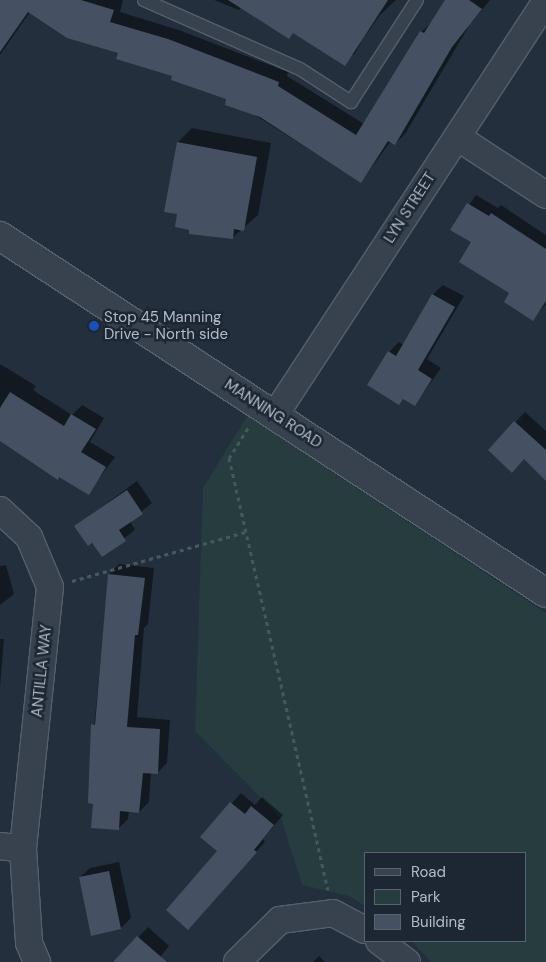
<!DOCTYPE html>
<style>
body{margin:0}
#map{position:relative;width:546px;height:962px;overflow:hidden;background:#242f3e;font-family:"DM Sans",sans-serif}
div>[style]{position:absolute}
.green>*{inset:0;background:#263c3f}
.shadow>*{inset:0;background:#0007}
.building>*{inset:0;background:#455162}
.path>*{height:3px;margin-top:-1.5px;transform-origin:0;background:repeating-linear-gradient(90deg,#44595c 0 4px,transparent 0 8px)}
.roads{filter:drop-shadow(1px 0 #565f6c) drop-shadow(-1px 0 #565f6c) drop-shadow(0 1px #565f6c) drop-shadow(0 -1px #565f6c)}
.service>*{height:12px;margin:-6px;padding:0 6px;transform-origin:6px;border-radius:6px;background:#38414e}
.minor>*{height:26px;margin:-13px;padding:0 13px;transform-origin:13px;border-radius:13px;background:#38414e}
.tertiary>*{height:28px;margin:-14px;padding:0 14px;transform-origin:14px;border-radius:14px;background:#38414e}
.dots>*{width:14px;height:14px;translate:-50% -50%;box-sizing:border-box;border:2px solid #1d2633;border-radius:50%}
span{translate:-50% -50%;white-space:nowrap;text-align:center;line-height:1.15;-webkit-text-stroke:5px #1d2633;paint-order:stroke}
.street-label{font-size:15px;color:#b4bcc9}
.poi-label{font-size:15px;color:#b4bcc9}
.left{translate:0 -50%;text-align:left}
.legend{position:absolute;left:364px;top:852px;width:162px;height:90px;box-sizing:border-box;background:#1d2633;border:1px solid #59626f;margin:0;padding:6px 9px;list-style:none;font-size:15px;color:#b4bcc9}
.legend li{display:flex;align-items:center;gap:10px;height:25px}
.legend b{width:25px;border:1px solid #59626f}
</style>
<div id="map">
<div class="green">
<div style="clip-path:polygon(247px 416px,546px 613px,546px 962px,431px 962px,412px 941px,525px 941px,525px 853px,365px 853px,365px 906px,349px 896px,302px 885px,281px 818px,195px 731px,203px 488px)"></div>
</div>
<div class="shadow">
<div style="clip-path:polygon(0 0,123px 0,120px 12px,179px 30px,288px 72px,287px 76px,364px 124px,421px 32px,432px 22px,446px 0,490px 0,470px 24px,405px 134px,395px 144px,391px 141px,361px 182px,228px 98px,30px 12px,0 55px)"></div>
<div style="clip-path:polygon(evenodd,214px 0,396px 0,380px 15px,345px 64px,294px 32px,289px 38px,242px 7px,239px 10px,214px 0,375px 18px,354px 55px,351px 55px,375px 18px)"></div>
<div style="clip-path:polygon(192px 128px,271px 143px,258px 215px,232px 238px,191px 229px,178px 213px,178px 142px)"></div>
<div style="clip-path:polygon(476px 195px,498px 208px,501px 205px,546px 235px,546px 304px,533px 319px,473px 242px,452px 229px)"></div>
<div style="clip-path:polygon(443px 285px,464px 296px,427px 359px,441px 368px,415px 405px,404px 398px,399px 404px,389px 352px,399px 342px,404px 345px,433px 294px)"></div>
<div style="clip-path:polygon(0 364px,36px 386px,33px 390px,72px 415px,82px 405px,104px 418px,90px 442px,115px 457px,88px 493px,60px 476px,58px 478px,0 440px)"></div>
<div style="clip-path:polygon(525px 412px,546px 431px,546px 479px,524px 458px,489px 450px)"></div>
<div style="clip-path:polygon(137px 481px,152px 503px,130px 521px,135px 530px,102px 555px,76px 526px)"></div>
<div style="clip-path:polygon(119px 564px,154px 568px,148px 624px,144px 628px,137px 717px,170px 720px,167px 763px,157px 773px,151px 772px,149px 802px,139px 812px,129px 811px,128px 819px,118px 829px,94px 802px,90px 769px,109px 574px)"></div>
<div style="clip-path:polygon(6px 565px,14px 594px,0 605px,0 566px)"></div>
<div style="clip-path:polygon(0 639px,4px 639px,0 687px)"></div>
<div style="clip-path:polygon(241px 793px,255px 805px,262px 797px,283px 815px,263px 839px,265px 842px,197px 918px,219px 851px,202px 837px)"></div>
<div style="clip-path:polygon(119px 862px,131px 918px,121px 928px,80px 877px,90px 868px)"></div>
<div style="clip-path:polygon(148px 927px,169px 946px,156px 962px,115px 962px)"></div>
<div style="clip-path:polygon(319px 956px,325px 962px,313px 962px)"></div>
</div>
<div class="building">
<div style="clip-path:polygon(0 0,81px 0,114px 10px,110px 22px,168px 39px,279px 82px,278px 86px,356px 135px,420px 31px,424px 33px,445px 0,469px 0,482px 9px,452px 47px,395px 145px,388px 141px,361px 183px,260px 117px,225px 105px,226px 99px,171px 80px,172px 76px,116px 59px,118px 53px,67px 38px,28px 12px,0 52px)"></div>
<div style="clip-path:polygon(228px 0,388px 0,345px 66px,293px 33px,289px 39px)"></div>
<div style="clip-path:polygon(177px 142px,257px 157px,244px 231px,234px 229px,233px 239px,189px 234px,189px 230px,175px 227px,177px 214px,164px 212px)"></div>
<div style="clip-path:polygon(467px 203px,489px 216px,491px 213px,546px 249px,546px 301px,533px 321px,504px 302px,509px 293px,459px 262px,471px 242px,450px 230px)"></div>
<div style="clip-path:polygon(432px 294px,455px 307px,418px 370px,432px 379px,415px 406px,403px 399px,399px 405px,367px 385px,388px 351px,396px 356px)"></div>
<div style="clip-path:polygon(10px 392px,64px 426px,71px 414px,96px 429px,81px 452px,106px 467px,89px 495px,59px 477px,58px 480px,0 441px,0 408px)"></div>
<div style="clip-path:polygon(514px 421px,546px 450px,546px 481px,524px 459px,512px 473px,488px 450px)"></div>
<div style="clip-path:polygon(127px 490px,143px 514px,119px 530px,126px 541px,102px 557px,92px 543px,88px 546px,74px 526px)"></div>
<div style="clip-path:polygon(108px 574px,145px 578px,138px 635px,135px 635px,127px 727px,160px 729px,158px 774px,143px 773px,139px 813px,120px 811px,119px 830px,91px 828px,93px 804px,88px 803px,91px 724px,95px 725px)"></div>
<div style="clip-path:polygon(230px 802px,245px 814px,251px 806px,274px 825px,254px 850px,257px 852px,188px 930px,166px 910px,217px 851px,200px 837px)"></div>
<div style="clip-path:polygon(109px 871px,121px 929px,91px 936px,79px 877px)"></div>
<div style="clip-path:polygon(137px 936px,167px 962px,113px 962px)"></div>
</div>
<div class="path">
<div style="left:248px;top:428px;width:36px;rotate:122deg"></div>
<div style="left:229px;top:458px;width:443px;rotate:77.1deg"></div>
<div style="left:72px;top:581px;width:180px;rotate:-15.8deg"></div>
</div>
<div class="roads">
<div class="service">
<div style="left:144px;top:0;width:171px;rotate:23.9deg"></div>
<div style="left:300px;top:69px;width:61px;rotate:32.9deg"></div>
<div style="left:351px;top:102px;width:121px;rotate:-57.1deg"></div>
</div>
<div class="minor">
<div style="left:457px;top:137px;width:106px;rotate:33.1deg"></div>
<div style="left:275px;top:415px;width:495px;rotate:-56.8deg"></div>
<div style="left:0;top:510px;width:40px;rotate:43deg"></div>
<div style="left:29px;top:537px;width:54px;rotate:67.2deg"></div>
<div style="left:50px;top:587px;width:263px;rotate:95.9deg"></div>
<div style="left:23px;top:849px;width:94px;rotate:86.3deg"></div>
<div style="left:29px;top:943px;width:21px;rotate:67deg"></div>
<div style="left:0;top:846px;width:23px;rotate:7deg"></div>
<div style="left:379px;top:941px;width:35px;rotate:37deg"></div>
<div style="left:237px;top:962px;width:60px;rotate:-44.3deg"></div>
<div style="left:280px;top:920px;width:53px;rotate:-7.5deg"></div>
<div style="left:333px;top:913px;width:36px;rotate:28deg"></div>
</div>
<div class="tertiary">
<div style="left:0;top:236px;width:652px;rotate:33.18deg"></div>
</div>
</div>
<div class="dots">
<div style="left:94px;top:326px;background:#1a4fb4"></div>
</div>
<div class="street-label">
<span style="left:410px;top:208px;rotate:-57deg">LYN STREET</span>
<span style="left:273px;top:414px;rotate:33deg">MANNING ROAD</span>
<span style="left:42px;top:671px;rotate:-84deg">ANTILLA WAY</span>
</div>
<div class="poi-label">
<span class="left" style="left:104px;top:326px">Stop 45 Manning<br>Drive - North side</span>
</div>
<ul class="legend">
<li><b style="height:6px;background:#38414e"></b>Road</li>
<li><b style="height:14px;background:#263c3f"></b>Park</li>
<li><b style="height:14px;background:#455162"></b>Building</li>
</ul>
</div>
